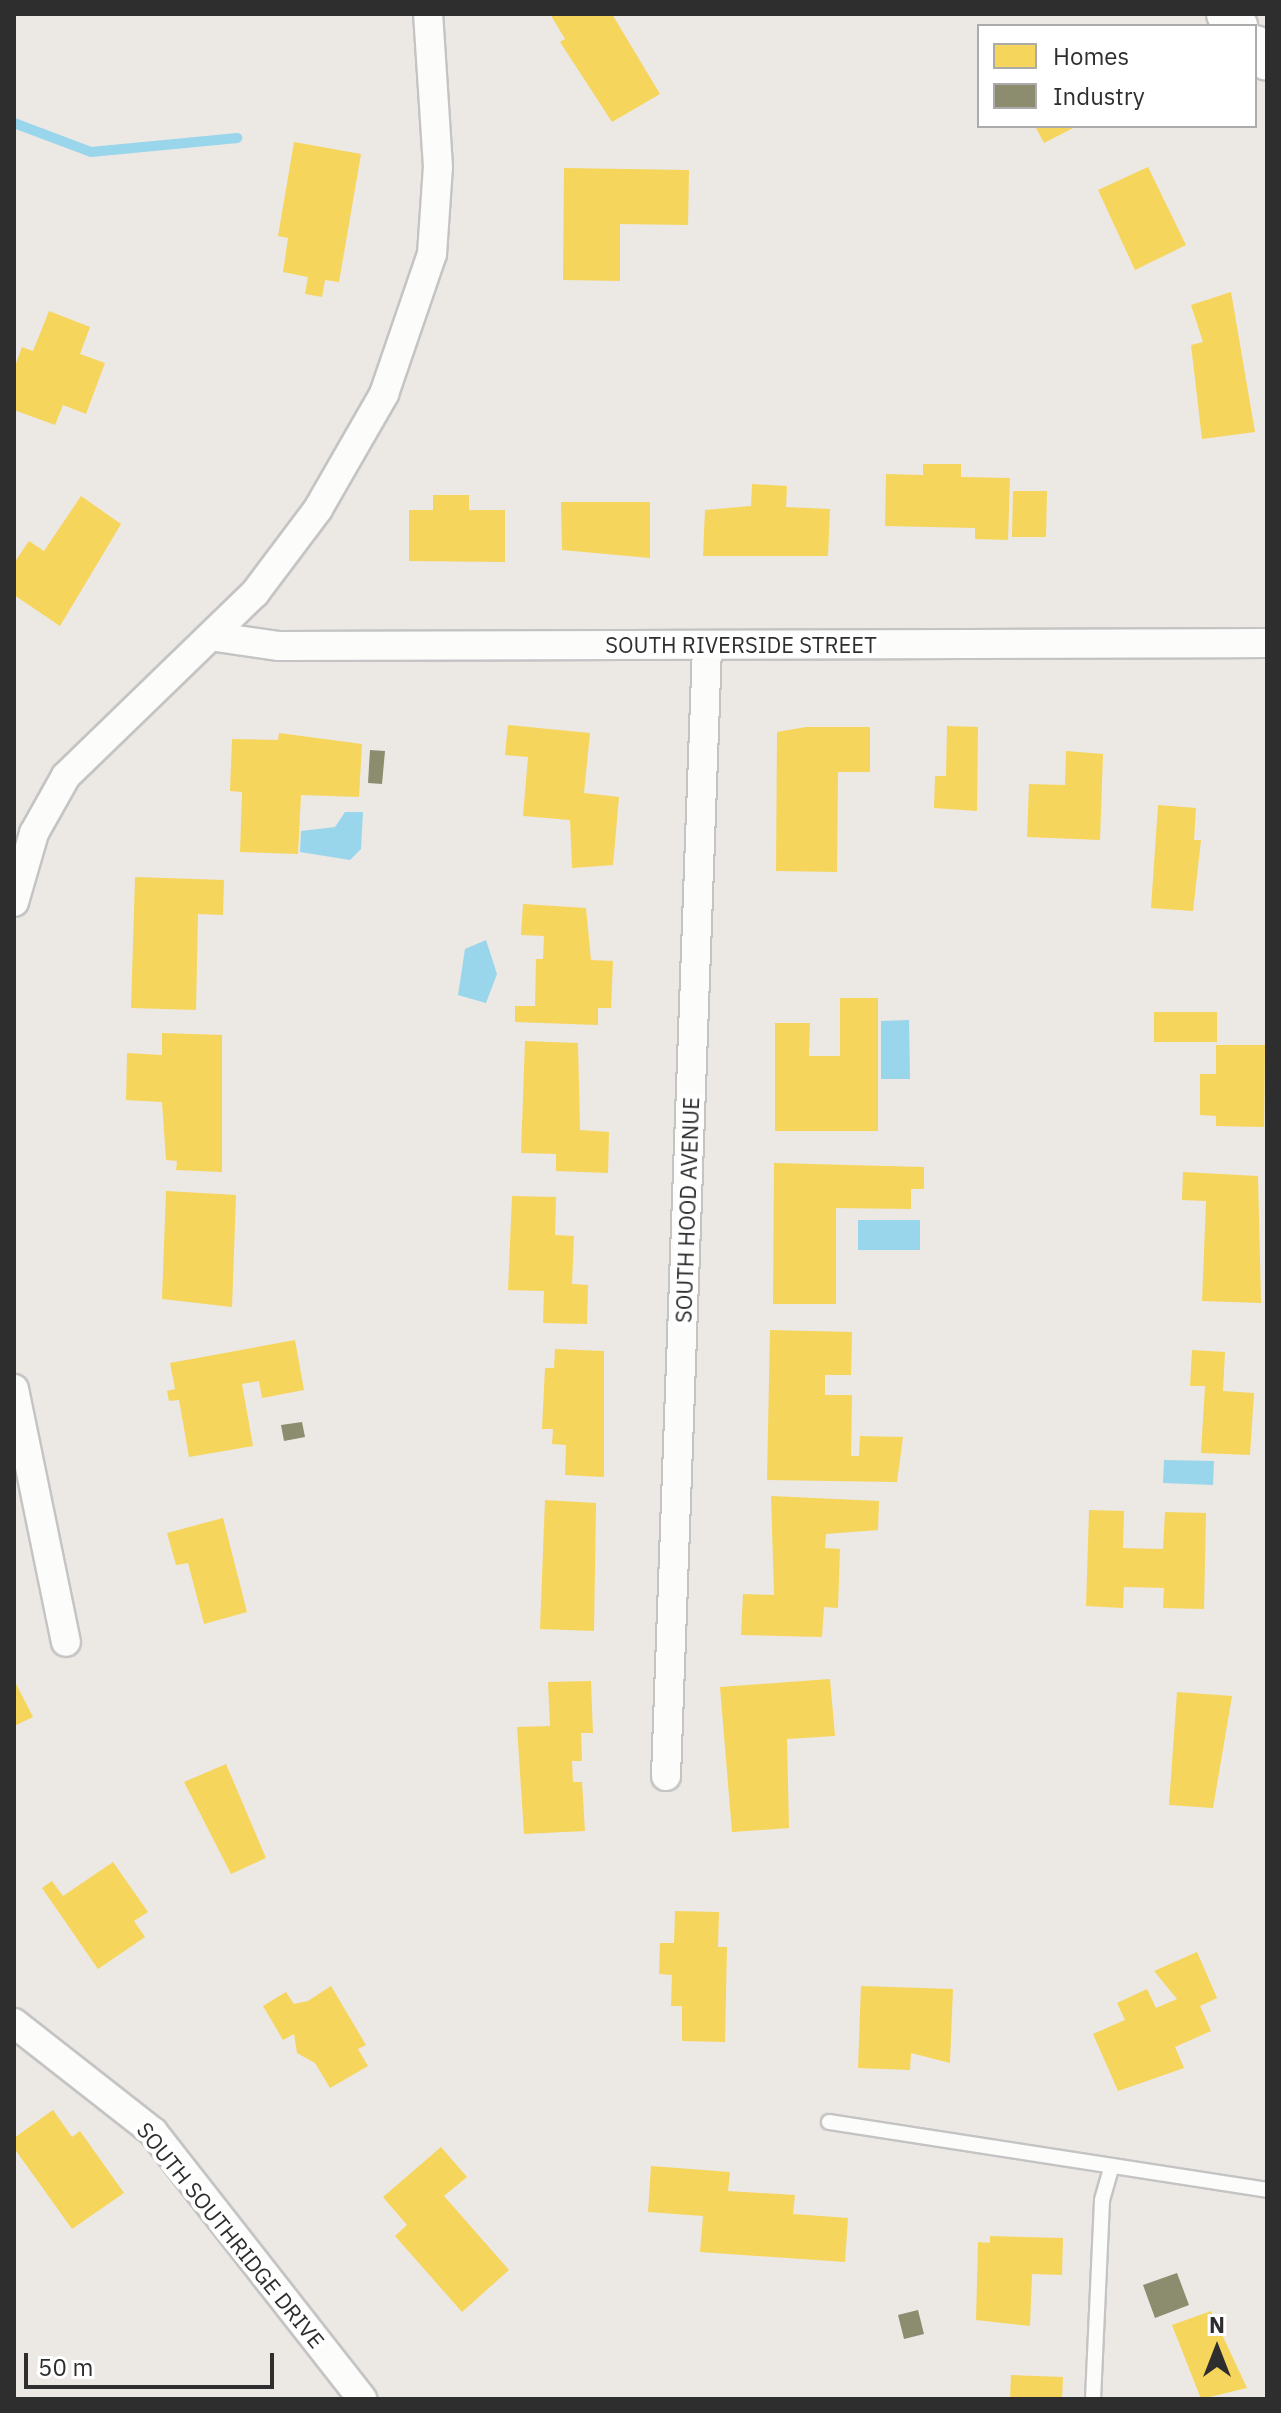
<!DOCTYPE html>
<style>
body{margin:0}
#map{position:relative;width:1281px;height:2413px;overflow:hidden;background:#ece8e4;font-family:"IBM Plex Sans",sans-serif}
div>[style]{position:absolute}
.water>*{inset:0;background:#99d6ec}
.homes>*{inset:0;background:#f6d55c}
.industry>*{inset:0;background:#8c8c6e}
.stream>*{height:10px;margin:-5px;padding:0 5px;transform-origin:5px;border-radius:5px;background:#99d6ec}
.roads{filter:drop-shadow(2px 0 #c5c4c5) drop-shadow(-2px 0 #c5c4c5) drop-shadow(0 2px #c5c4c5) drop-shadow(0 -2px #c5c4c5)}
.lane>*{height:14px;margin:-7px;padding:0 7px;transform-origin:7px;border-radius:7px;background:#fcfcfb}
.street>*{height:28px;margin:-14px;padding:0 14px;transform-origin:14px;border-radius:14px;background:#fcfcfb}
.secondary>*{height:40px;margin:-20px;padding:0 20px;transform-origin:20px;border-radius:20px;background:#fcfcfb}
span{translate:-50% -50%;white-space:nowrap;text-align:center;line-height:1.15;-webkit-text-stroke:8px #fff;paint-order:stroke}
.street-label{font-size:22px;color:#2e2e2e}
.frame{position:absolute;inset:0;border:16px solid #2e2e2e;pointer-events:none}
.legend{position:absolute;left:977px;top:24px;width:280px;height:104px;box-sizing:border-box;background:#fff;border:2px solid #ababab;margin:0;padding:10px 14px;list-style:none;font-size:24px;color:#2e2e2e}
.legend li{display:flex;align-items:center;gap:16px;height:40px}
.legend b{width:40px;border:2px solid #ababab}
.north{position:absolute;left:1177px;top:2309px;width:80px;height:80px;-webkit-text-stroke:6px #fff;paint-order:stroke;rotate:0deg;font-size:22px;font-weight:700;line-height:32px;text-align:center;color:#2e2e2e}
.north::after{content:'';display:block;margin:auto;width:28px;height:36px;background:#2e2e2e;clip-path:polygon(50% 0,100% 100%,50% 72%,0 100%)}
.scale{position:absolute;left:24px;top:2353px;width:250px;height:36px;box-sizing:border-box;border:4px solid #2e2e2e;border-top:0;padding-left:10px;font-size:24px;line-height:28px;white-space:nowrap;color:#2e2e2e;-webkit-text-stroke:6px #fff;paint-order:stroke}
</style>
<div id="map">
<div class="water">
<div style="clip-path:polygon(345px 812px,363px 812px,361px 849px,350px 860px,300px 852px,301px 831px,335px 827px)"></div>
<div style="clip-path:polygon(486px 940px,497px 974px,486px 1003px,458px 995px,465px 949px)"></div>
<div style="clip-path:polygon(909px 1020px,910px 1079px,881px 1079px,881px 1021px)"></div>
<div style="clip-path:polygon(858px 1220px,920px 1220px,920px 1250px,858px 1250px)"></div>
<div style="clip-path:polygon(1164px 1460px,1214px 1461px,1213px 1485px,1163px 1483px)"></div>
</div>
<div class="homes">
<div style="clip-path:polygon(550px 14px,612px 14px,660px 94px,612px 122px,560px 42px,565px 39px)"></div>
<div style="clip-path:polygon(1035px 126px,1077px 126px,1044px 143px)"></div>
<div style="clip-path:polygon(294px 142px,361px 154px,339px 282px,325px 280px,322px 297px,305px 294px,308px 277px,283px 272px,288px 238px,278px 236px)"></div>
<div style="clip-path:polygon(1148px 167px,1186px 245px,1135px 270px,1098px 190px)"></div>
<div style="clip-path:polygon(564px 168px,689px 170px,688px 225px,620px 224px,620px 281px,563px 280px)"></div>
<div style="clip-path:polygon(1231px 292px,1255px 432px,1202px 439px,1191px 345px,1203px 342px,1191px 305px)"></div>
<div style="clip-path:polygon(49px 311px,90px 327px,80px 354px,105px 363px,86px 414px,63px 405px,55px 425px,14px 410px,14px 369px,22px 347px,33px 351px)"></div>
<div style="clip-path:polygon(923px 464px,961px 464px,961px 477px,1010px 478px,1008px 540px,975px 539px,975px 528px,885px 526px,886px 474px,923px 475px)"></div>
<div style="clip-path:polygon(752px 484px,787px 486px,786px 507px,830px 509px,828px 556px,703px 556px,705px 510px,751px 506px)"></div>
<div style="clip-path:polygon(1013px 491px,1047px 491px,1046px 537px,1012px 537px)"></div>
<div style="clip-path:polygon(433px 495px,469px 495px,469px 510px,505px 510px,505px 562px,409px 561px,409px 510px,433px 510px)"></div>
<div style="clip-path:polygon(81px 496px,121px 524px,60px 626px,14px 595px,14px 563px,29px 541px,44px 551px)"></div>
<div style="clip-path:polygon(561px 502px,650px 502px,650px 558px,562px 550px)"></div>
<div style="clip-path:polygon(508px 725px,590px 733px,584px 793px,619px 797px,613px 865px,572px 868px,570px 820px,523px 816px,528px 757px,505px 755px)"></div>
<div style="clip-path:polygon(947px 726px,978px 727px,977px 811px,934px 808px,935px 776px,946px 776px)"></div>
<div style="clip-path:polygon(806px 727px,870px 727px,870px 772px,838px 772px,837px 872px,776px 871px,777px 732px)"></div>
<div style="clip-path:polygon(279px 733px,362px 744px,359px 797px,301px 795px,298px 854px,240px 852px,242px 792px,230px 791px,232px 739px,278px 740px)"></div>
<div style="clip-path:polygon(1066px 751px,1103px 754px,1100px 840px,1027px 837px,1029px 784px,1065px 785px)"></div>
<div style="clip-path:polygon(1158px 805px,1196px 808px,1194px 840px,1201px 840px,1193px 911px,1151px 908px)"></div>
<div style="clip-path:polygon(135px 877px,224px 880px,223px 915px,198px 914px,196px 1010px,131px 1008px)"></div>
<div style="clip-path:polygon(523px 904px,586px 908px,591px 960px,613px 961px,611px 1008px,598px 1008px,598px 1025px,515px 1022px,515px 1006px,535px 1006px,536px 959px,543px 959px,544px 936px,521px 935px)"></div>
<div style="clip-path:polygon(840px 998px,878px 998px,878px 1131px,775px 1131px,775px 1023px,810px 1023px,809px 1056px,840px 1056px)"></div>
<div style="clip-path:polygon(1154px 1012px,1217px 1012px,1217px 1042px,1154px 1042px)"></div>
<div style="clip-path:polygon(162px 1033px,222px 1035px,222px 1172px,176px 1170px,177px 1161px,166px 1160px,162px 1102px,126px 1100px,127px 1053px,162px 1055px)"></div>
<div style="clip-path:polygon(525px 1041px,578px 1043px,580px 1130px,609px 1132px,608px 1173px,556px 1171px,556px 1154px,521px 1153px)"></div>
<div style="clip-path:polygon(1216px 1045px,1265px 1045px,1264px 1127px,1216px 1126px,1216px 1116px,1200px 1115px,1200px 1074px,1216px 1074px)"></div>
<div style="clip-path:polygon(774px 1163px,924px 1167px,924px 1189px,911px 1189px,911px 1209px,836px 1208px,836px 1304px,773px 1304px)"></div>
<div style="clip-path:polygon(1183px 1172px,1258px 1176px,1261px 1303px,1202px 1301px,1206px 1201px,1182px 1200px)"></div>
<div style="clip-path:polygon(166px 1191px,236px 1195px,232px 1307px,162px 1299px)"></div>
<div style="clip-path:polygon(512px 1196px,556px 1197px,555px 1235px,574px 1236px,572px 1284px,588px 1285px,587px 1324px,543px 1323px,544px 1291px,508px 1290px)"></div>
<div style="clip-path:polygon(770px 1330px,852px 1332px,851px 1375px,825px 1375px,825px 1395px,852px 1395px,851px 1456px,859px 1456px,860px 1436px,903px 1437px,897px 1482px,767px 1480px)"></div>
<div style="clip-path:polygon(295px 1340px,304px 1390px,262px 1398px,259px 1381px,242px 1384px,253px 1446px,189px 1457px,179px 1400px,169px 1401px,167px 1391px,175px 1389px,170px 1363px)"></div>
<div style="clip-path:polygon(555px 1349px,604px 1351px,604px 1477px,565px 1475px,566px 1445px,552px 1444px,553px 1429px,542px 1429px,545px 1368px,554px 1368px)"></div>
<div style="clip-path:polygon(1192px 1350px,1225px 1352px,1223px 1391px,1254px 1393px,1250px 1455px,1201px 1453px,1205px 1386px,1190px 1386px)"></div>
<div style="clip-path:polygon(771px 1496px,879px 1501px,878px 1530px,826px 1534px,825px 1548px,840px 1549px,838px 1608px,824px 1607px,822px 1637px,741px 1635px,743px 1594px,774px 1595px)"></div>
<div style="clip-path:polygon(545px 1500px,596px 1503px,594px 1631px,540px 1629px)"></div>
<div style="clip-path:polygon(1089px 1510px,1124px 1511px,1123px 1548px,1163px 1549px,1165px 1512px,1206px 1513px,1204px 1609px,1163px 1608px,1164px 1588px,1124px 1587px,1123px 1608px,1086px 1606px)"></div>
<div style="clip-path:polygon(223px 1518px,247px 1612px,204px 1624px,188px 1563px,176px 1565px,167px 1533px)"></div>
<div style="clip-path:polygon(830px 1679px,835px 1736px,787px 1739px,789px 1828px,732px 1832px,720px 1687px)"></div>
<div style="clip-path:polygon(14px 1680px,33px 1717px,14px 1726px)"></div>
<div style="clip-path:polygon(591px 1681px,593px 1733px,581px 1733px,582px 1761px,572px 1761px,573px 1782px,582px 1782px,585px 1831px,524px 1834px,517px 1727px,550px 1726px,548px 1682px)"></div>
<div style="clip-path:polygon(1177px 1692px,1232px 1696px,1213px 1808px,1169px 1805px)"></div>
<div style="clip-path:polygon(226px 1764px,266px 1858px,231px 1874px,184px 1782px)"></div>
<div style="clip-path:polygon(113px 1862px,148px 1912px,134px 1921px,145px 1937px,98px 1969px,42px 1888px,52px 1881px,63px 1896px)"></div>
<div style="clip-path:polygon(675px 1911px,719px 1912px,718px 1947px,727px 1947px,725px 2042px,682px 2041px,682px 2006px,671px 2006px,672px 1975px,659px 1974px,660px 1943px,674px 1943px)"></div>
<div style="clip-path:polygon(1197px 1952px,1217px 1998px,1200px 2006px,1211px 2031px,1175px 2047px,1184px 2068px,1118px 2091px,1093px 2034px,1125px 2020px,1117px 2003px,1147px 1989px,1156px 2008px,1177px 1999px,1154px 1971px)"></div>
<div style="clip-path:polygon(331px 1986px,366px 2045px,358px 2049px,368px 2066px,330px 2088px,315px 2063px,297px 2053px,294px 2034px,283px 2040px,263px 2006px,286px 1992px,294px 2004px,308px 2001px)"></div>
<div style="clip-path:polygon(861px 1986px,953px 1989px,950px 2063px,911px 2053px,910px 2070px,858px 2068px)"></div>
<div style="clip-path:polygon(53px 2110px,72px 2137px,80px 2131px,124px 2193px,72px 2229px,14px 2148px,14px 2138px)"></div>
<div style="clip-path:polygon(441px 2147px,467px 2177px,444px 2196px,509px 2270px,462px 2312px,395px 2236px,407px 2225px,383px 2197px)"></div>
<div style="clip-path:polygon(651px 2166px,730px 2172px,728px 2191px,795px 2195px,793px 2214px,848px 2218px,845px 2262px,700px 2252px,703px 2216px,648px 2212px)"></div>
<div style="clip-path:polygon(990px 2236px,1063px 2238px,1062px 2275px,1032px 2274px,1030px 2326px,976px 2320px,978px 2242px,990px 2243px)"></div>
<div style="clip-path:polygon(1211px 2311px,1247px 2388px,1201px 2399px,1172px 2325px)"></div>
<div style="clip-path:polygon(1011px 2375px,1063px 2377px,1062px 2399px,1010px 2399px)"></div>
</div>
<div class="industry">
<div style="clip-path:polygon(370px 750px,385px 751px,382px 784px,368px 783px)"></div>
<div style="clip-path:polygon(302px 1422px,305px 1437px,284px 1441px,281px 1425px)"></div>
<div style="clip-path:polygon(1177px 2273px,1189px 2305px,1155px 2318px,1143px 2285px)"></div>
<div style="clip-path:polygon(918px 2310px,924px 2334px,904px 2339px,898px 2315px)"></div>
</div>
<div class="stream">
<div style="left:14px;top:123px;width:82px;rotate:20.6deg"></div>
<div style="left:91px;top:152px;width:147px;rotate:-5.5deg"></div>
</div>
<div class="roads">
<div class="lane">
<div style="left:829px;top:2122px;width:443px;rotate:8.8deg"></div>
<div style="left:1093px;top:2399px;width:199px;rotate:-87.4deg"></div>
<div style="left:1102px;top:2200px;width:35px;rotate:-74deg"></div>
</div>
<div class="street">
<div style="left:216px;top:637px;width:64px;rotate:8.1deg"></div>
<div style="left:279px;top:646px;width:988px;rotate:-0.17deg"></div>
<div style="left:14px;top:902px;width:72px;rotate:-73.8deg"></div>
<div style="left:34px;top:833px;width:65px;rotate:-60.7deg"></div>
<div style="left:66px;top:776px;width:263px;rotate:-44.1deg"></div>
<div style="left:255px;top:593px;width:105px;rotate:-53.1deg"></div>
<div style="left:318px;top:509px;width:133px;rotate:-60.1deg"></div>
<div style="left:384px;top:394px;width:148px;rotate:-71.1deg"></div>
<div style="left:432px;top:254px;width:87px;rotate:-86.1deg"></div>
<div style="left:438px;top:167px;width:153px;rotate:-93.7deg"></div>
<div style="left:14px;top:1389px;width:258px;rotate:78.4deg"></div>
<div style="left:666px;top:1776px;width:1132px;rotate:-87.92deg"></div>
<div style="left:14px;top:2023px;width:177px;rotate:38.1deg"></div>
<div style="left:153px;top:2132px;width:339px;rotate:51.9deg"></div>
</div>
<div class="secondary">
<div style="left:1227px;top:14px;width:16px;rotate:50deg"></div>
<div style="left:1255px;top:46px;width:18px;rotate:49deg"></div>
</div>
</div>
<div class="street-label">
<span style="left:741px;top:645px">SOUTH RIVERSIDE STREET</span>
<span style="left:687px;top:1210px;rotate:-88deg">SOUTH HOOD AVENUE</span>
<span style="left:231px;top:2235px;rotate:51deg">SOUTH SOUTHRIDGE DRIVE</span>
</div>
<div class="frame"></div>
<ul class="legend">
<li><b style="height:22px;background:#f6d55c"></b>Homes</li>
<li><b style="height:22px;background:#8c8c6e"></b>Industry</li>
</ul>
<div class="north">N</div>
<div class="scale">50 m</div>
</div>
